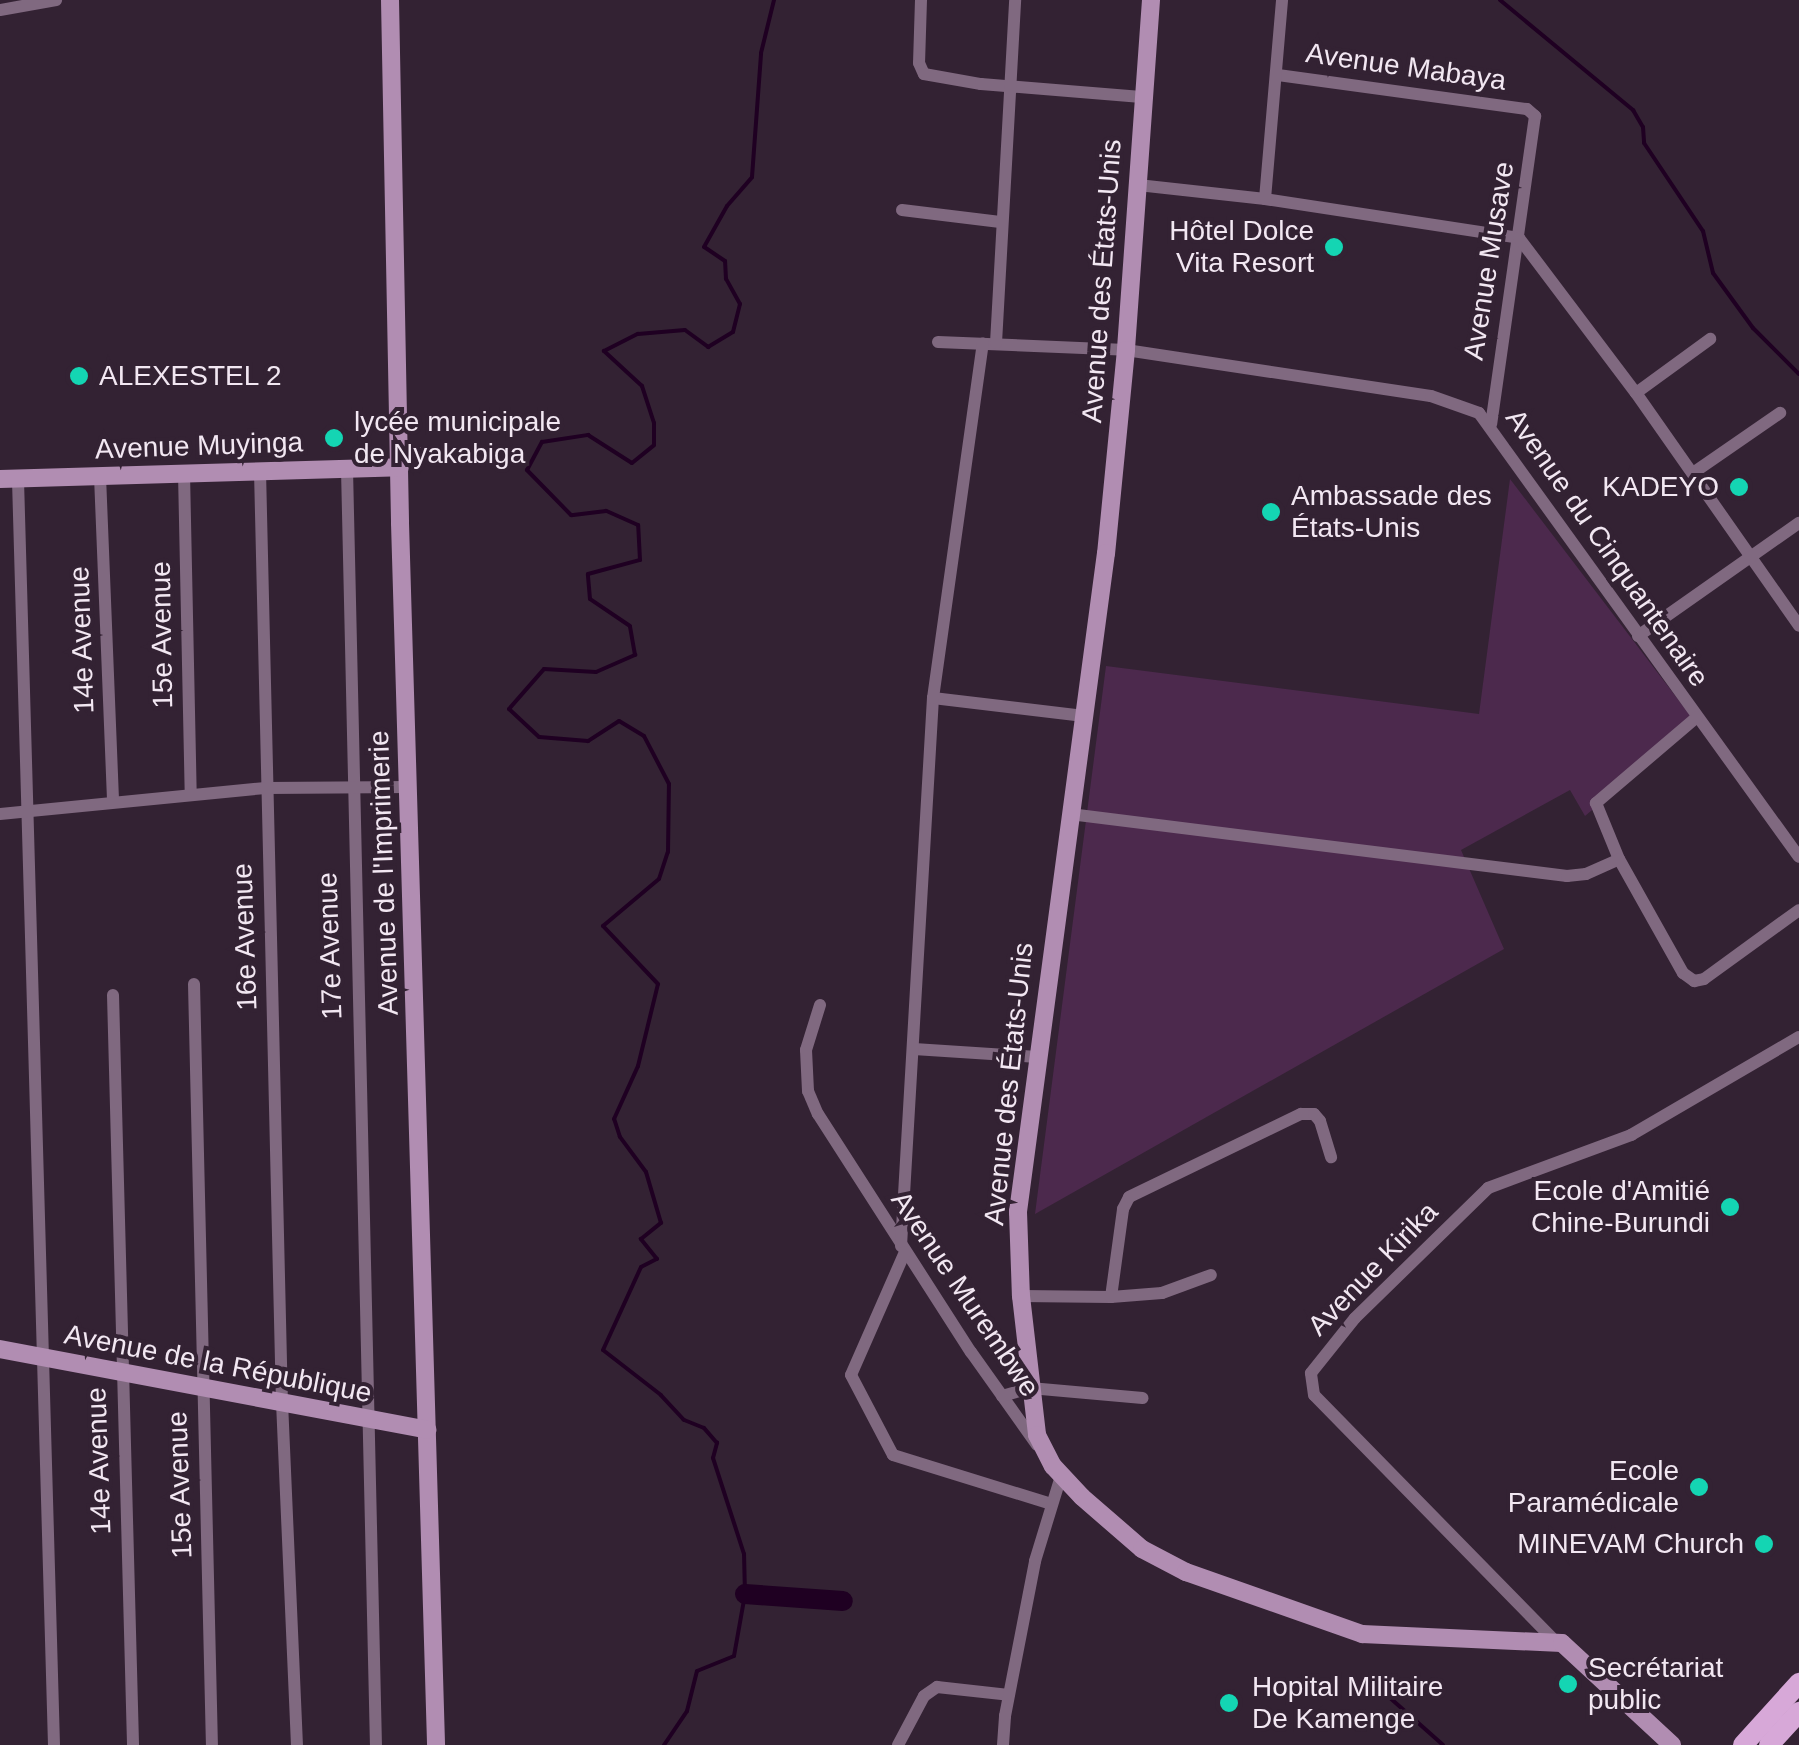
<!DOCTYPE html>
<meta charset="utf-8">
<style>
body{margin:0}
#map{position:relative;width:1799px;height:1745px;overflow:hidden;background:#323;font-family:Arial,sans-serif}
div>[style]{position:absolute}
.green>*{inset:0;background:#4c294d}
.stream>*{height:4px;margin:-2px;padding:0 2px;transform-origin:2px;border-radius:2px;background:#1f0022}
.river>*{height:20px;margin:-10px;padding:0 10px;transform-origin:10px;border-radius:10px;background:#1f0022}
.street>*{height:12px;margin:-6px;padding:0 6px;transform-origin:6px;border-radius:6px;background:#806980}
.secondary>*{height:18px;margin:-9px;padding:0 9px;transform-origin:9px;border-radius:9px;background:#b18db2}
.primary>*{height:20px;margin:-10px;padding:0 10px;transform-origin:10px;border-radius:10px;background:#d7a8d8}
.dots>*{width:28px;height:28px;translate:-50% -50%;box-sizing:border-box;border:5px solid #323;border-radius:50%}
span{translate:-50% -50%;white-space:nowrap;text-align:center;line-height:1.15;-webkit-text-stroke:8px #323;paint-order:stroke}
.street-label{font-size:28px;color:#f2e7f2}
.poi-label{font-size:28px;color:#f2e7f2}
.right{translate:-100% -50%;text-align:right}
.left{translate:0 -50%;text-align:left}
</style>
<div id="map">
<div class="green">
<div style="clip-path:polygon(1510px 479px,1696px 723px,1585px 816px,1570px 790px,1461px 850px,1504px 949px,1035px 1214px,1106px 666px,1479px 714px)"></div>
</div>
<div class="stream">
<div style="left:1500px;top:0;width:173px;rotate:39.6deg"></div>
<div style="left:1633px;top:110px;width:20px;rotate:60deg"></div>
<div style="left:1643px;top:127px;width:16px;rotate:86deg"></div>
<div style="left:1644px;top:143px;width:106px;rotate:56.2deg"></div>
<div style="left:1703px;top:231px;width:43px;rotate:76.6deg"></div>
<div style="left:1713px;top:273px;width:68px;rotate:54deg"></div>
<div style="left:1753px;top:328px;width:65px;rotate:45deg"></div>
<div style="left:1389px;top:1697px;width:72px;rotate:41.6deg"></div>
<div style="left:664px;top:1745px;width:41px;rotate:-55.9deg"></div>
<div style="left:687px;top:1711px;width:41px;rotate:-76deg"></div>
<div style="left:697px;top:1671px;width:40px;rotate:-22deg"></div>
<div style="left:734px;top:1656px;width:63px;rotate:-79.9deg"></div>
<div style="left:745px;top:1594px;width:40px;rotate:-91.4deg"></div>
<div style="left:744px;top:1554px;width:101px;rotate:-107.9deg"></div>
<div style="left:713px;top:1458px;width:16px;rotate:-75deg"></div>
<div style="left:717px;top:1443px;width:20px;rotate:-131deg"></div>
<div style="left:704px;top:1428px;width:22px;rotate:-158deg"></div>
<div style="left:684px;top:1420px;width:34px;rotate:-133deg"></div>
<div style="left:661px;top:1395px;width:73px;rotate:-142.2deg"></div>
<div style="left:603px;top:1350px;width:91px;rotate:-65.4deg"></div>
<div style="left:641px;top:1267px;width:18px;rotate:-27deg"></div>
<div style="left:657px;top:1259px;width:26px;rotate:-129deg"></div>
<div style="left:641px;top:1239px;width:26px;rotate:-39deg"></div>
<div style="left:661px;top:1223px;width:53px;rotate:-106.4deg"></div>
<div style="left:646px;top:1172px;width:44px;rotate:-126.6deg"></div>
<div style="left:620px;top:1137px;width:19px;rotate:-108deg"></div>
<div style="left:614px;top:1119px;width:58px;rotate:-65.6deg"></div>
<div style="left:638px;top:1066px;width:84px;rotate:-76.3deg"></div>
<div style="left:658px;top:984px;width:80px;rotate:-133.5deg"></div>
<div style="left:603px;top:926px;width:73px;rotate:-40deg"></div>
<div style="left:659px;top:879px;width:28px;rotate:-72deg"></div>
<div style="left:668px;top:852px;width:68px;rotate:-89.2deg"></div>
<div style="left:669px;top:784px;width:54px;rotate:-117.5deg"></div>
<div style="left:644px;top:736px;width:29px;rotate:-149deg"></div>
<div style="left:619px;top:721px;width:37px;rotate:147deg"></div>
<div style="left:588px;top:741px;width:49px;rotate:-175.3deg"></div>
<div style="left:539px;top:737px;width:41px;rotate:-137deg"></div>
<div style="left:509px;top:709px;width:53px;rotate:-48.8deg"></div>
<div style="left:544px;top:669px;width:52px;rotate:3.3deg"></div>
<div style="left:596px;top:672px;width:43px;rotate:-23.6deg"></div>
<div style="left:635px;top:655px;width:29px;rotate:-100deg"></div>
<div style="left:630px;top:626px;width:48px;rotate:-146deg"></div>
<div style="left:590px;top:599px;width:25px;rotate:-95deg"></div>
<div style="left:588px;top:574px;width:54px;rotate:-15.1deg"></div>
<div style="left:640px;top:560px;width:35px;rotate:-93deg"></div>
<div style="left:638px;top:525px;width:35px;rotate:-156deg"></div>
<div style="left:606px;top:511px;width:35px;rotate:173deg"></div>
<div style="left:571px;top:515px;width:63px;rotate:-134.4deg"></div>
<div style="left:527px;top:470px;width:32px;rotate:-62deg"></div>
<div style="left:542px;top:442px;width:47px;rotate:-8.7deg"></div>
<div style="left:588px;top:435px;width:52px;rotate:32.5deg"></div>
<div style="left:632px;top:463px;width:28px;rotate:-39deg"></div>
<div style="left:654px;top:445px;width:22px;rotate:-90deg"></div>
<div style="left:654px;top:423px;width:39px;rotate:-108deg"></div>
<div style="left:642px;top:386px;width:52px;rotate:-137.4deg"></div>
<div style="left:604px;top:351px;width:38px;rotate:-27deg"></div>
<div style="left:638px;top:334px;width:47px;rotate:-4.9deg"></div>
<div style="left:685px;top:330px;width:29px;rotate:36deg"></div>
<div style="left:708px;top:347px;width:29px;rotate:-31deg"></div>
<div style="left:733px;top:332px;width:29px;rotate:-76deg"></div>
<div style="left:740px;top:304px;width:29px;rotate:-119deg"></div>
<div style="left:726px;top:279px;width:18px;rotate:-93deg"></div>
<div style="left:725px;top:261px;width:25px;rotate:-146deg"></div>
<div style="left:704px;top:247px;width:47px;rotate:-60.7deg"></div>
<div style="left:727px;top:206px;width:38px;rotate:-49deg"></div>
<div style="left:752px;top:177px;width:124px;rotate:-85.8deg"></div>
<div style="left:761px;top:53px;width:55px;rotate:-76.2deg"></div>
</div>
<div class="river">
<div style="left:745px;top:1594px;width:98px;rotate:4.1deg"></div>
</div>
<div class="street">
<div style="left:921px;top:0;width:63px;rotate:91.8deg"></div>
<div style="left:919px;top:63px;width:12px;rotate:66deg"></div>
<div style="left:924px;top:74px;width:58px;rotate:10deg"></div>
<div style="left:981px;top:84px;width:164px;rotate:4.6deg"></div>
<div style="left:0;top:10px;width:57px;rotate:-10.1deg"></div>
<div style="left:1278px;top:75px;width:251px;rotate:7.8deg"></div>
<div style="left:1527px;top:109px;width:11px;rotate:41deg"></div>
<div style="left:1535px;top:116px;width:311px;rotate:98.1deg"></div>
<div style="left:1138px;top:185px;width:128px;rotate:6.3deg"></div>
<div style="left:1265px;top:199px;width:257px;rotate:8.7deg"></div>
<div style="left:1519px;top:238px;width:194px;rotate:53deg"></div>
<div style="left:1636px;top:393px;width:284px;rotate:55deg"></div>
<div style="left:1265px;top:199px;width:200px;rotate:-85.1deg"></div>
<div style="left:902px;top:210px;width:99px;rotate:7deg"></div>
<div style="left:938px;top:342px;width:188px;rotate:2.4deg"></div>
<div style="left:1126px;top:350px;width:308px;rotate:8.6deg"></div>
<div style="left:1431px;top:396px;width:51px;rotate:19.5deg"></div>
<div style="left:1479px;top:413px;width:547px;rotate:54.22deg"></div>
<div style="left:996px;top:343px;width:344px;rotate:-86.8deg"></div>
<div style="left:1636px;top:393px;width:92px;rotate:-36.1deg"></div>
<div style="left:399px;top:453px;width:100px;rotate:0.6deg"></div>
<div style="left:347px;top:469px;width:1276px;rotate:88.7deg"></div>
<div style="left:260px;top:471px;width:931px;rotate:88.65deg"></div>
<div style="left:282px;top:1402px;width:343px;rotate:87.5deg"></div>
<div style="left:184px;top:473px;width:322px;rotate:88.8deg"></div>
<div style="left:1693px;top:473px;width:106px;rotate:-34.6deg"></div>
<div style="left:100px;top:476px;width:325px;rotate:87.7deg"></div>
<div style="left:18px;top:480px;width:1266px;rotate:88.37deg"></div>
<div style="left:1638px;top:636px;width:197px;rotate:-35.1deg"></div>
<div style="left:933px;top:698px;width:152px;rotate:6.8deg"></div>
<div style="left:1697px;top:717px;width:133px;rotate:139.6deg"></div>
<div style="left:1596px;top:803px;width:61px;rotate:67.7deg"></div>
<div style="left:1619px;top:859px;width:131px;rotate:60.7deg"></div>
<div style="left:1683px;top:973px;width:14px;rotate:36deg"></div>
<div style="left:1694px;top:981px;width:10px;rotate:-11deg"></div>
<div style="left:1704px;top:979px;width:117px;rotate:-36deg"></div>
<div style="left:0;top:814px;width:267px;rotate:-5.6deg"></div>
<div style="left:266px;top:788px;width:143px;rotate:-0.4deg"></div>
<div style="left:1070px;top:814px;width:501px;rotate:7.11deg"></div>
<div style="left:1567px;top:876px;width:19px;rotate:-6deg"></div>
<div style="left:1586px;top:874px;width:36px;rotate:-24deg"></div>
<div style="left:194px;top:984px;width:761px;rotate:88.65deg"></div>
<div style="left:113px;top:995px;width:750px;rotate:88.47deg"></div>
<div style="left:820px;top:1005px;width:47px;rotate:107.3deg"></div>
<div style="left:806px;top:1050px;width:41px;rotate:87.2deg"></div>
<div style="left:808px;top:1091px;width:25px;rotate:67deg"></div>
<div style="left:818px;top:1114px;width:283px;rotate:57.3deg"></div>
<div style="left:971px;top:1352px;width:114px;rotate:54.6deg"></div>
<div style="left:914px;top:1049px;width:123px;rotate:3.7deg"></div>
<div style="left:901px;top:1246px;width:549px;rotate:-86.66deg"></div>
<div style="left:933px;top:698px;width:358px;rotate:-82deg"></div>
<div style="left:905px;top:1252px;width:134px;rotate:113.7deg"></div>
<div style="left:851px;top:1375px;width:90px;rotate:62.3deg"></div>
<div style="left:893px;top:1455px;width:165px;rotate:17.2deg"></div>
<div style="left:1021px;top:1296px;width:90px;rotate:0.6deg"></div>
<div style="left:1111px;top:1297px;width:89px;rotate:-82.2deg"></div>
<div style="left:1123px;top:1209px;width:13px;rotate:-63deg"></div>
<div style="left:1129px;top:1197px;width:191px;rotate:-25.8deg"></div>
<div style="left:1301px;top:1114px;width:13px"></div>
<div style="left:1314px;top:1114px;width:9px;rotate:49deg"></div>
<div style="left:1320px;top:1121px;width:38px;rotate:73deg"></div>
<div style="left:1111px;top:1297px;width:51px;rotate:-4.5deg"></div>
<div style="left:1162px;top:1293px;width:52px;rotate:-20.2deg"></div>
<div style="left:1002px;top:1396px;width:29px;rotate:-16deg"></div>
<div style="left:1030px;top:1388px;width:113px;rotate:5.1deg"></div>
<div style="left:1555px;top:1641px;width:344px;rotate:-134.4deg"></div>
<div style="left:1314px;top:1395px;width:22px;rotate:-98deg"></div>
<div style="left:1311px;top:1373px;width:70px;rotate:-51.3deg"></div>
<div style="left:1355px;top:1318px;width:186px;rotate:-44.3deg"></div>
<div style="left:1488px;top:1188px;width:153px;rotate:-20.3deg"></div>
<div style="left:1631px;top:1135px;width:194px;rotate:-30.3deg"></div>
<div style="left:898px;top:1745px;width:55px;rotate:-62deg"></div>
<div style="left:924px;top:1696px;width:16px;rotate:-35deg"></div>
<div style="left:937px;top:1687px;width:72px;rotate:6.3deg"></div>
<div style="left:1003px;top:1745px;width:29px;rotate:-86deg"></div>
<div style="left:1005px;top:1716px;width:158px;rotate:-79deg"></div>
<div style="left:1035px;top:1561px;width:89px;rotate:-73deg"></div>
</div>
<div class="secondary">
<div style="left:390px;top:0;width:523px;rotate:88.9deg"></div>
<div style="left:400px;top:523px;width:1223px;rotate:88.31deg"></div>
<div style="left:1151px;top:0;width:351px;rotate:94.1deg"></div>
<div style="left:1126px;top:350px;width:204px;rotate:95.6deg"></div>
<div style="left:1106px;top:553px;width:665px;rotate:97.61deg"></div>
<div style="left:1018px;top:1212px;width:84px;rotate:88deg"></div>
<div style="left:1021px;top:1296px;width:140px;rotate:83.4deg"></div>
<div style="left:1037px;top:1435px;width:35px;rotate:63deg"></div>
<div style="left:1053px;top:1466px;width:42px;rotate:46.9deg"></div>
<div style="left:1082px;top:1497px;width:79px;rotate:40.9deg"></div>
<div style="left:1142px;top:1549px;width:50px;rotate:27.6deg"></div>
<div style="left:1186px;top:1572px;width:187px;rotate:19.4deg"></div>
<div style="left:1362px;top:1634px;width:200px;rotate:2.6deg"></div>
<div style="left:1562px;top:1643px;width:150px;rotate:42.8deg"></div>
<div style="left:0;top:479px;width:400px;rotate:-1.7deg"></div>
<div style="left:0;top:1349px;width:435px;rotate:10.7deg"></div>
</div>
<div class="primary">
<div style="left:1743px;top:1745px;width:84px;rotate:-47.9deg"></div>
<div style="left:1769px;top:1745px;width:45px;rotate:-47.7deg"></div>
</div>
<div class="dots">
<div style="left:1334px;top:247px;background:#14d5b3"></div>
<div style="left:79px;top:376px;background:#14d5b3"></div>
<div style="left:334px;top:438px;background:#14d5b3"></div>
<div style="left:1739px;top:487px;background:#14d5b3"></div>
<div style="left:1271px;top:512px;background:#14d5b3"></div>
<div style="left:1730px;top:1207px;background:#14d5b3"></div>
<div style="left:1699px;top:1487px;background:#14d5b3"></div>
<div style="left:1764px;top:1544px;background:#14d5b3"></div>
<div style="left:1568px;top:1684px;background:#14d5b3"></div>
<div style="left:1229px;top:1703px;background:#14d5b3"></div>
</div>
<div class="street-label">
<span style="left:1406px;top:67px;rotate:8deg">Avenue Mabaya</span>
<span style="left:1489px;top:261px;rotate:-81deg">Avenue Musave</span>
<span style="left:1102px;top:281px;rotate:-86deg">Avenue des États-Unis</span>
<span style="left:199px;top:446px;rotate:-2deg">Avenue Muyinga</span>
<span style="left:1607px;top:548px;rotate:55deg">Avenue du Cinquantenaire</span>
<span style="left:162px;top:635px;rotate:-91deg">15e Avenue</span>
<span style="left:82px;top:640px;rotate:-92deg">14e Avenue</span>
<span style="left:384px;top:873px;rotate:-92deg">Avenue de l'Imprimerie</span>
<span style="left:245px;top:937px;rotate:-92deg">16e Avenue</span>
<span style="left:330px;top:946px;rotate:-92deg">17e Avenue</span>
<span style="left:1009px;top:1084px;rotate:-84deg">Avenue des États-Unis</span>
<span style="left:1373px;top:1269px;rotate:-46deg">Avenue Kirika</span>
<span style="left:965px;top:1294px;rotate:56deg">Avenue Murembwe</span>
<span style="left:218px;top:1364px;rotate:11deg">Avenue de la République</span>
<span style="left:99px;top:1461px;rotate:-92deg">14e Avenue</span>
<span style="left:180px;top:1485px;rotate:-92deg">15e Avenue</span>
</div>
<div class="poi-label">
<span class="right" style="left:1314px;top:247px">Hôtel Dolce<br>Vita Resort</span>
<span class="left" style="left:99px;top:376px">ALEXESTEL 2</span>
<span class="left" style="left:354px;top:438px">lycée municipale<br>de Nyakabiga</span>
<span class="right" style="left:1719px;top:487px">KADEYO</span>
<span class="left" style="left:1291px;top:512px">Ambassade des<br>États-Unis</span>
<span class="right" style="left:1710px;top:1207px">Ecole d'Amitié<br>Chine-Burundi</span>
<span class="right" style="left:1679px;top:1487px">Ecole<br>Paramédicale</span>
<span class="right" style="left:1744px;top:1544px">MINEVAM Church</span>
<span class="left" style="left:1588px;top:1684px">Secrétariat<br>public</span>
<span class="left" style="left:1252px;top:1703px">Hopital Militaire<br>De Kamenge</span>
</div>
</div>
